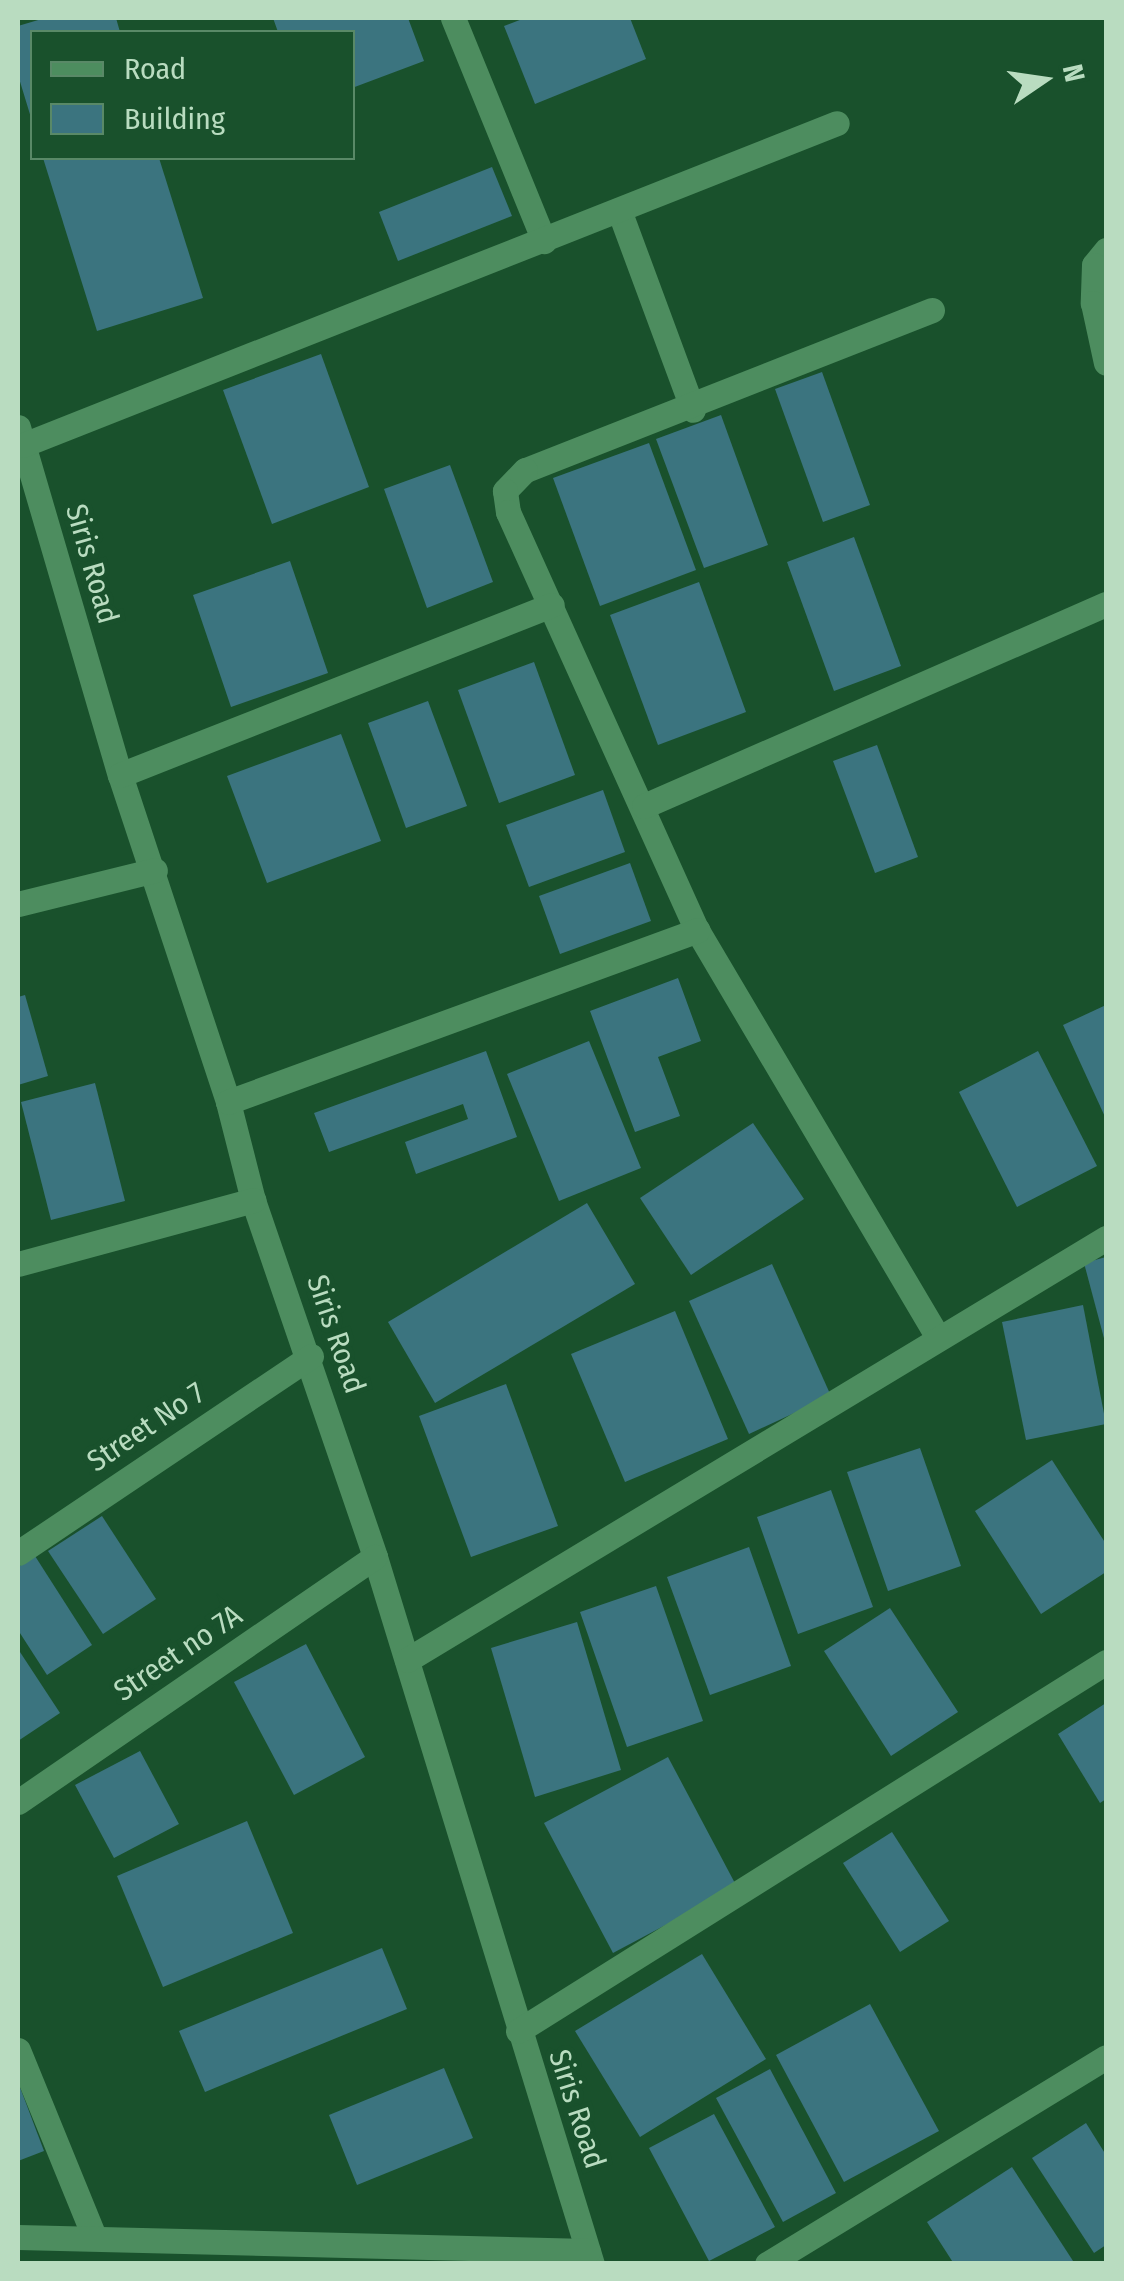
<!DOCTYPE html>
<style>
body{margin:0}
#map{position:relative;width:1124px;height:2281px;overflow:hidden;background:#19512c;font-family:"Fira Sans Condensed",sans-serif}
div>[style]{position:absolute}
.building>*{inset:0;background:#3b747f}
.minor>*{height:25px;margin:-12.5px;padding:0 12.5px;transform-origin:12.5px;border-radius:12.5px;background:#4d8d5f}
span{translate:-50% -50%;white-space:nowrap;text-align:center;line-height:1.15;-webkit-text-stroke:10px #19512c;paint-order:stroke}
.street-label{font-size:30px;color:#b9dcc0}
.frame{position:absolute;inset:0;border:20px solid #b9dcc0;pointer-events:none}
.legend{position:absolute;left:30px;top:30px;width:325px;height:130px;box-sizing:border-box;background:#19512c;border:2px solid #598967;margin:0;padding:12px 18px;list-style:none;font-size:30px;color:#b9dcc0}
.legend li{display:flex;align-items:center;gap:20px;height:50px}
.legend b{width:50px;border:2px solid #598967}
.north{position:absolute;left:994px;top:30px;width:100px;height:100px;-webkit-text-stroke:8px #19512c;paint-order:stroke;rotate:77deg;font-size:28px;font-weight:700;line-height:40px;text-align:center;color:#b9dcc0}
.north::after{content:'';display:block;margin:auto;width:35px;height:45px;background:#b9dcc0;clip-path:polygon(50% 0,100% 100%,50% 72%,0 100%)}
</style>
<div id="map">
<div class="building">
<div style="clip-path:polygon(45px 18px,116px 18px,120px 32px,32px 32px,32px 121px,18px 75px,18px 26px)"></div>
<div style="clip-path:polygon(273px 18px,408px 18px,424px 61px,352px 88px,352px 32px,278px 32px)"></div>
<div style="clip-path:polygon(525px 18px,630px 18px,646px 59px,535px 104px,504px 26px)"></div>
<div style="clip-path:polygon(43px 158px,159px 158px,203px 298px,97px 331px)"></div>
<div style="clip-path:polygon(492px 167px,512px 216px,398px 261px,379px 212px)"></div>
<div style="clip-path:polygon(321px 354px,369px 487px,272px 524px,223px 390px)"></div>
<div style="clip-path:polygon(822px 372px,870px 505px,823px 522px,775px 389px)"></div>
<div style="clip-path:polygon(721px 415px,768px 545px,704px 568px,656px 439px)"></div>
<div style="clip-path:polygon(649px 443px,696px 570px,600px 606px,553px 478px)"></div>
<div style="clip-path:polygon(450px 465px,493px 582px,427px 608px,384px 489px)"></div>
<div style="clip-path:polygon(854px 537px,901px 666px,834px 691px,787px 562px)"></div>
<div style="clip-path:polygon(290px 561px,328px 673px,231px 707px,193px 595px)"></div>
<div style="clip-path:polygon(699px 582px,746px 712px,658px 745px,610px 615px)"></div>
<div style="clip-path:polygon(534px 662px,575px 775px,499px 803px,458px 690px)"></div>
<div style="clip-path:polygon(428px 701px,467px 806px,406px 828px,368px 723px)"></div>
<div style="clip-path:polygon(341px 734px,381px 841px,267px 883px,227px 776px)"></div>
<div style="clip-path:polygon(877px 745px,918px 857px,875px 873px,833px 761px)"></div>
<div style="clip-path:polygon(603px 790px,625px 852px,529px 887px,506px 825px)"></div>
<div style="clip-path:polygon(630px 863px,651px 921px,560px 954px,539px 896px)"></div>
<div style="clip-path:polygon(678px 978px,701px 1041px,658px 1057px,680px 1116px,635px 1132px,590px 1011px)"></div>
<div style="clip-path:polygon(25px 995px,48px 1076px,18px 1085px,18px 997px)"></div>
<div style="clip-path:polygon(1106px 1005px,1106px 1119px,1063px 1025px)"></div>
<div style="clip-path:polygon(589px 1041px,641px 1168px,559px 1201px,507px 1074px)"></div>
<div style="clip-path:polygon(486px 1051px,517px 1137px,416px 1174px,405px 1142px,468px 1119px,463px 1104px,329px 1152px,314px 1113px)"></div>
<div style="clip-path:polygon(1038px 1051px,1097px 1166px,1017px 1207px,959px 1092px)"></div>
<div style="clip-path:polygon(95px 1083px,125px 1201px,51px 1220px,21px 1102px)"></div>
<div style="clip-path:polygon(753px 1123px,804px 1199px,691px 1275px,640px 1198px)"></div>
<div style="clip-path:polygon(587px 1203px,635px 1284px,435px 1403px,388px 1322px)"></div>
<div style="clip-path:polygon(1106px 1257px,1106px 1342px,1105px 1342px,1084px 1263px)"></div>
<div style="clip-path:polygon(772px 1264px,831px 1396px,749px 1434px,689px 1301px)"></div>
<div style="clip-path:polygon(1083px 1305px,1106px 1424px,1026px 1440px,1002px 1322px)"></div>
<div style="clip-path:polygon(675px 1311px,728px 1439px,625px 1482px,571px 1354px)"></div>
<div style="clip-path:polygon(506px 1384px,558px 1526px,471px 1557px,419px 1416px)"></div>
<div style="clip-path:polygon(920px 1448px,961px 1566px,888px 1591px,847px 1472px)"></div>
<div style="clip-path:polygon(1052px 1460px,1106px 1544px,1106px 1572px,1041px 1614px,975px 1511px)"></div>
<div style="clip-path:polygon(831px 1490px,873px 1607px,798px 1634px,757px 1517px)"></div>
<div style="clip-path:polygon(102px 1516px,156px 1599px,103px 1634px,48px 1551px)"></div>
<div style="clip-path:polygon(749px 1547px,791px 1666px,710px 1695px,667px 1577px)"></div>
<div style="clip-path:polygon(35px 1556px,92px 1645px,47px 1675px,18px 1630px,18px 1567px)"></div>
<div style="clip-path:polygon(656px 1586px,703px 1721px,627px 1747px,580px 1612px)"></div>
<div style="clip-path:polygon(890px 1608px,958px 1712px,891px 1756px,824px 1651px)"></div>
<div style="clip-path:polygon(577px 1622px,621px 1770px,535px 1797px,491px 1648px)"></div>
<div style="clip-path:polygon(306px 1644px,365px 1757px,294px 1795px,234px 1682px)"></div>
<div style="clip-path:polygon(18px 1649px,60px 1713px,18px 1741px)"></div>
<div style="clip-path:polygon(1106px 1703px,1106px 1799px,1100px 1803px,1058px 1734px)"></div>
<div style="clip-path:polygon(140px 1751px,179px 1824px,114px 1858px,75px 1785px)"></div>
<div style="clip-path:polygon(668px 1757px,737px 1887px,613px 1953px,544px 1823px)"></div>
<div style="clip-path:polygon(247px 1821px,293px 1933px,163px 1987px,117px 1876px)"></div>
<div style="clip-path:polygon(892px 1832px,949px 1921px,900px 1952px,843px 1863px)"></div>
<div style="clip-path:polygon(382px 1948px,407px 2009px,205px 2092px,179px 2031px)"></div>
<div style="clip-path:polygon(702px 1954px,766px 2059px,640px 2137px,575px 2031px)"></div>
<div style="clip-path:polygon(870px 2004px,939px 2131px,844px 2182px,776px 2055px)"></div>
<div style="clip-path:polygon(444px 2068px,473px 2138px,357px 2185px,329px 2115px)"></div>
<div style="clip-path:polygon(770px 2069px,836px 2193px,783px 2222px,716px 2098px)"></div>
<div style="clip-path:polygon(18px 2082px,44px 2151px,18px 2161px)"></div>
<div style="clip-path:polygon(714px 2114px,775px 2227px,709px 2261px,649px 2148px)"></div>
<div style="clip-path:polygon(1086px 2123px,1106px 2155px,1106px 2245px,1094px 2253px,1032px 2158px)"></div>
<div style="clip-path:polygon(1012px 2167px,1075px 2264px,954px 2264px,927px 2222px)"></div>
</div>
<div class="minor">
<div style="left:453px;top:18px;width:241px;rotate:67.8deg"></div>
<div style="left:619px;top:210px;width:213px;rotate:69.7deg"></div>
<div style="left:1106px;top:250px;width:19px;rotate:129deg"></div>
<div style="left:1094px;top:265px;width:38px;rotate:92deg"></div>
<div style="left:1093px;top:303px;width:61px;rotate:77.8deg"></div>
<div style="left:932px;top:310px;width:437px;rotate:158.5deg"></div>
<div style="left:525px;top:470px;width:29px;rotate:134deg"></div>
<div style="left:505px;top:491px;width:21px;rotate:82deg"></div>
<div style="left:508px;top:512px;width:459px;rotate:65.7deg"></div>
<div style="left:697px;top:930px;width:473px;rotate:59.4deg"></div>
<div style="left:18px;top:427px;width:363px;rotate:73.7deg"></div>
<div style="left:120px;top:775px;width:344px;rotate:71.7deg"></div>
<div style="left:228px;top:1102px;width:101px;rotate:75.7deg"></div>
<div style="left:253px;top:1200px;width:377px;rotate:71.1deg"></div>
<div style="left:375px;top:1557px;width:740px;rotate:72.94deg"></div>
<div style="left:23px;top:445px;width:875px;rotate:-21.58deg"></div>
<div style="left:120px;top:775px;width:464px;rotate:-21.5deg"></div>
<div style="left:644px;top:806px;width:504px;rotate:-23.62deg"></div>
<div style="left:18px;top:904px;width:141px;rotate:-13.9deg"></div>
<div style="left:228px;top:1102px;width:500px;rotate:-20.1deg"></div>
<div style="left:18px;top:1264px;width:244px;rotate:-15.2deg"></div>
<div style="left:18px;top:1553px;width:353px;rotate:-33.9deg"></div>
<div style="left:407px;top:1660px;width:817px;rotate:-31.12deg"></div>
<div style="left:18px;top:1802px;width:433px;rotate:-34.5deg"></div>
<div style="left:518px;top:2031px;width:694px;rotate:-32.11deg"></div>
<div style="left:18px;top:2050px;width:201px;rotate:67.8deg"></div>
<div style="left:18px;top:2237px;width:570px;rotate:1.41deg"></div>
<div style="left:767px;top:2264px;width:397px;rotate:-31.4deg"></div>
</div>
<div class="street-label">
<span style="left:92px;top:564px;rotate:74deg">Siris Road</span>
<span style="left:336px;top:1334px;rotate:71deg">Siris Road</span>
<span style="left:146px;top:1427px;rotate:-34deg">Street No 7</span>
<span style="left:178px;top:1653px;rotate:-34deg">Street no 7A</span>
<span style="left:577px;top:2109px;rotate:72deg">Siris Road</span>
</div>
<div class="frame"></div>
<ul class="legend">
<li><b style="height:12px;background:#4d8d5f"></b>Road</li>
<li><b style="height:28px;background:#3b747f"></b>Building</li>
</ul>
<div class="north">N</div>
</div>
